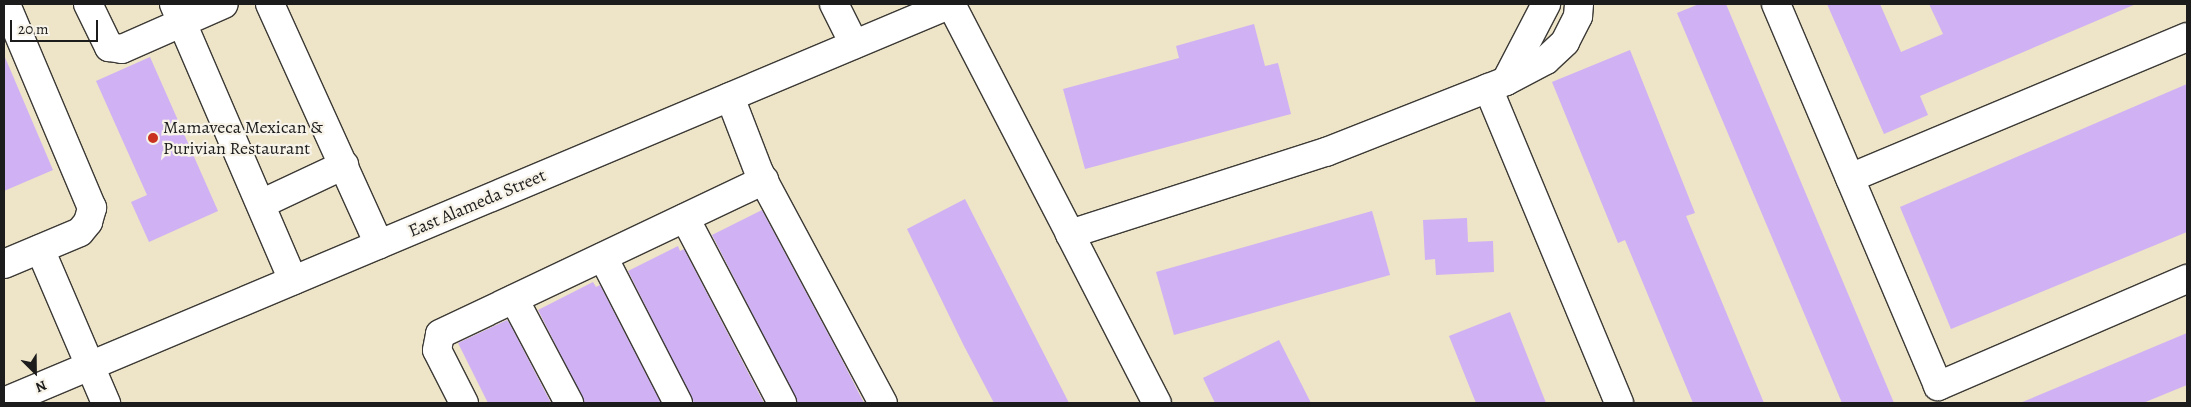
<!DOCTYPE html>
<style>
body{margin:0}
#map{position:relative;width:2191px;height:407px;overflow:hidden;background:#eee4c7;font-family:Alegreya,serif}
div>[style]{position:absolute}
.building>*{inset:0;background:#cfb1f4}
.roads{filter:drop-shadow(1px 0 #3c3a36) drop-shadow(-1px 0 #3c3a36) drop-shadow(0 1px #3c3a36) drop-shadow(0 -1px #3c3a36)}
.minor>*{height:28px;margin:-14px;padding:0 14px;transform-origin:14px;border-radius:14px;background:#fff}
.dots>*{width:14px;height:14px;translate:-50% -50%;box-sizing:border-box;border:2px solid #f7f3e8;border-radius:50%}
span{translate:-50% -50%;white-space:nowrap;text-align:center;line-height:1.15;-webkit-text-stroke:4.5px #f7f3e8;paint-order:stroke}
.poi-label{font-size:18px;color:#1c1c1c}
.left{translate:0 -50%;text-align:left}
.street-label{font-size:18px;color:#1c1c1c}
.frame{position:absolute;inset:0;border:5px solid #1c1c1c;pointer-events:none}
.north{position:absolute;left:10px;top:347px;width:50px;height:50px;-webkit-text-stroke:4px #f7f3e8;paint-order:stroke;rotate:157deg;font-size:14px;font-weight:700;line-height:20px;text-align:center;color:#1c1c1c}
.north::after{content:'';display:block;margin:auto;width:18px;height:22px;background:#1c1c1c;clip-path:polygon(50% 0,100% 100%,50% 72%,0 100%)}
.scale{position:absolute;left:10px;top:20px;width:88px;height:22px;box-sizing:border-box;border:2px solid #1c1c1c;border-top:0;padding-left:6px;font-size:15px;line-height:18px;white-space:nowrap;color:#1c1c1c;-webkit-text-stroke:4px #f7f3e8;paint-order:stroke}
</style>
<div id="map">
<div class="building">
<div style="clip-path:polygon(1699px 4px,1726px 4px,1894px 403px,1842px 403px,1677px 13px)"></div>
<div style="clip-path:polygon(1827px 4px,1880px 4px,1901px 52px,1943px 34px,1929px 4px,2136px 4px,1920px 96px,1928px 115px,1884px 134px)"></div>
<div style="clip-path:polygon(1254px 24px,1265px 66px,1278px 63px,1291px 114px,1085px 169px,1063px 89px,1179px 58px,1176px 46px)"></div>
<div style="clip-path:polygon(1630px 50px,1695px 213px,1686px 216px,1764px 403px,1693px 403px,1625px 240px,1618px 243px,1552px 82px)"></div>
<div style="clip-path:polygon(4px 55px,53px 170px,4px 191px)"></div>
<div style="clip-path:polygon(150px 57px,218px 211px,149px 242px,131px 202px,147px 195px,96px 81px)"></div>
<div style="clip-path:polygon(2187px 84px,2187px 232px,1951px 329px,1900px 207px)"></div>
<div style="clip-path:polygon(965px 199px,1069px 403px,994px 403px,963px 344px,907px 229px)"></div>
<div style="clip-path:polygon(762px 210px,839px 354px,864px 403px,798px 403px,712px 235px)"></div>
<div style="clip-path:polygon(1372px 211px,1390px 275px,1174px 335px,1156px 272px)"></div>
<div style="clip-path:polygon(1467px 218px,1468px 242px,1493px 241px,1494px 272px,1436px 275px,1435px 259px,1425px 260px,1423px 220px)"></div>
<div style="clip-path:polygon(678px 246px,680px 251px,684px 249px,764px 403px,694px 403px,628px 271px)"></div>
<div style="clip-path:polygon(593px 282px,596px 287px,600px 285px,661px 403px,585px 403px,538px 310px)"></div>
<div style="clip-path:polygon(1510px 312px,1546px 403px,1476px 403px,1449px 336px)"></div>
<div style="clip-path:polygon(507px 320px,510px 324px,551px 403px,488px 403px,458px 343px)"></div>
<div style="clip-path:polygon(2187px 333px,2187px 385px,2143px 403px,2020px 403px)"></div>
<div style="clip-path:polygon(1279px 340px,1311px 403px,1215px 403px,1203px 378px)"></div>
</div>
<div class="roads">
<div class="minor">
<div style="left:88px;top:4px;width:48px;rotate:64deg"></div>
<div style="left:109px;top:47px;width:13px;rotate:9deg"></div>
<div style="left:122px;top:49px;width:111px;rotate:-23.8deg"></div>
<div style="left:174px;top:4px;width:301px;rotate:66.7deg"></div>
<div style="left:270px;top:4px;width:264px;rotate:65.6deg"></div>
<div style="left:834px;top:4px;width:45px;rotate:63.4deg"></div>
<div style="left:951px;top:4px;width:259px;rotate:62.6deg"></div>
<div style="left:1070px;top:234px;width:269px;rotate:-17.8deg"></div>
<div style="left:1326px;top:152px;width:193px;rotate:-21.5deg"></div>
<div style="left:1506px;top:81px;width:45px;rotate:-27.7deg"></div>
<div style="left:1546px;top:60px;width:26px;rotate:-43deg"></div>
<div style="left:1565px;top:42px;width:29px;rotate:-63deg"></div>
<div style="left:1578px;top:16px;width:12px;rotate:-85deg"></div>
<div style="left:1776px;top:4px;width:415px;rotate:67deg"></div>
<div style="left:1938px;top:386px;width:271px;rotate:-23.3deg"></div>
<div style="left:1506px;top:81px;width:87px;rotate:-62.5deg"></div>
<div style="left:1488px;top:88px;width:341px;rotate:67.4deg"></div>
<div style="left:730px;top:97px;width:80px;rotate:68.9deg"></div>
<div style="left:759px;top:172px;width:262px;rotate:61.8deg"></div>
<div style="left:1850px;top:178px;width:365px;rotate:-22.7deg"></div>
<div style="left:261px;top:204px;width:92px;rotate:-25.2deg"></div>
<div style="left:685px;top:218px;width:209px;rotate:62.3deg"></div>
<div style="left:1070px;top:234px;width:190px;rotate:62.8deg"></div>
<div style="left:40px;top:249px;width:168px;rotate:66.8deg"></div>
<div style="left:603px;top:257px;width:164px;rotate:62.8deg"></div>
<div style="left:4px;top:264px;width:82px;rotate:-22.8deg"></div>
<div style="left:80px;top:232px;width:13px;rotate:-51deg"></div>
<div style="left:88px;top:222px;width:15px;rotate:-74deg"></div>
<div style="left:92px;top:208px;width:221px;rotate:-112.9deg"></div>
<div style="left:514px;top:299px;width:118px;rotate:62.1deg"></div>
<div style="left:4px;top:402px;width:1027px;rotate:-22.8deg"></div>
<div style="left:464px;top:403px;width:59px;rotate:-117deg"></div>
<div style="left:437px;top:350px;width:16px;rotate:-79deg"></div>
<div style="left:440px;top:334px;width:359px;rotate:-25.4deg"></div>
</div>
</div>
<div class="dots">
<div style="left:153px;top:138px;background:#c8321e"></div>
</div>
<div class="poi-label">
<span class="left" style="left:163px;top:138px">Mamaveca Mexican &amp;<br>Purivian Restaurant</span>
</div>
<div class="street-label">
<span style="left:477px;top:203px;rotate:-23deg">East Alameda Street</span>
</div>
<div class="frame"></div>
<div class="north">N</div>
<div class="scale">20 m</div>
</div>
